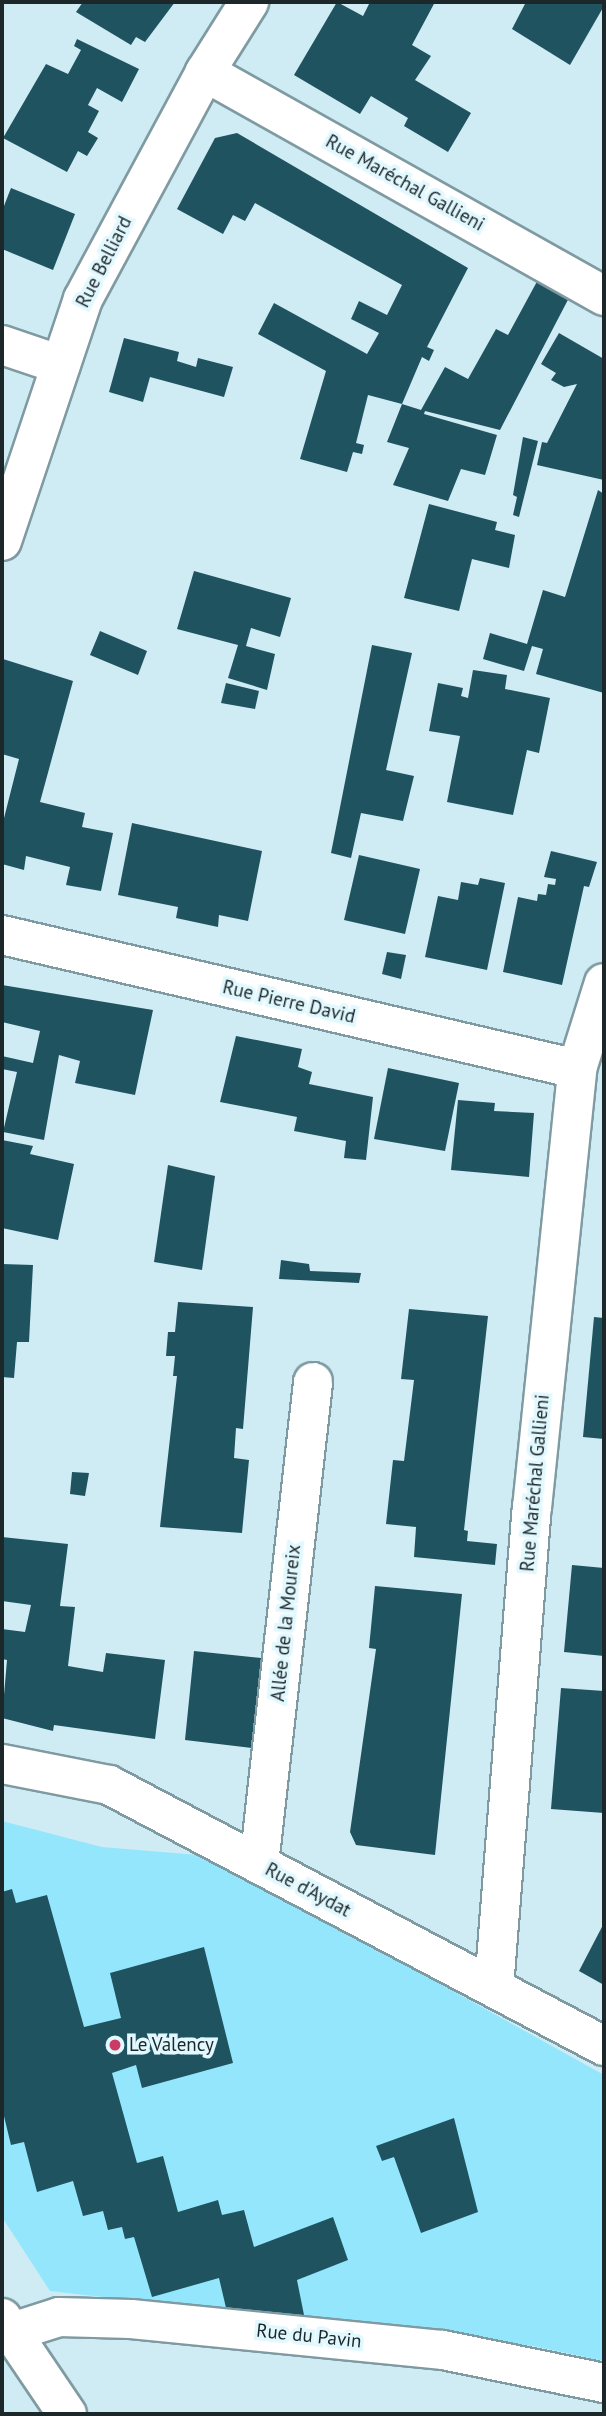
<!DOCTYPE html>
<meta charset="utf-8">
<style>
body{margin:0}
#map{position:relative;width:606px;height:2416px;overflow:hidden;background:#cfecf4;font-family:"PT Sans",sans-serif}
div>[style]{position:absolute}
.green>*{inset:0;background:#94e6fc}
.building>*{inset:0;background:#1f5360}
.roads{filter:drop-shadow(2px 0 #7f9aa1) drop-shadow(-2px 0 #7f9aa1) drop-shadow(0 2px #7f9aa1) drop-shadow(0 -2px #7f9aa1)}
.minor>*{height:38px;margin:-19px;padding:0 19px;transform-origin:19px;border-radius:19px;background:#fff}
.primary>*{height:38px;margin:-19px;padding:0 19px;transform-origin:19px;border-radius:19px;background:#fff}
.dots>*{width:19px;height:19px;translate:-50% -50%;box-sizing:border-box;border:4px solid #e1f8fe;border-radius:50%}
span{translate:-50% -50%;white-space:nowrap;text-align:center;line-height:1.15;-webkit-text-stroke:7px #e1f8fe;paint-order:stroke}
.street-label{font-size:19px;color:#1c272a}
.poi-label{font-size:19px;color:#1c272a}
.left{translate:0 -50%;text-align:left}
.frame{position:absolute;inset:0;border:4px solid #1c272a;pointer-events:none}
</style>
<div id="map">
<div class="green">
<div style="clip-path:polygon(2px 1821px,102px 1847px,210px 1856px,604px 2075px,604px 2361px,533px 2346px,50px 2291px,2px 2217px)"></div>
</div>
<div class="building">
<div style="clip-path:polygon(83px 2px,175px 2px,145px 42px,136px 37px,131px 45px,76px 12px)"></div>
<div style="clip-path:polygon(337px 2px,363px 16px,370px 2px,435px 2px,412px 45px,431px 56px,415px 80px,471px 113px,448px 152px,404px 126px,408px 118px,371px 96px,360px 114px,294px 75px)"></div>
<div style="clip-path:polygon(526px 2px,600px 2px,604px 6px,570px 65px,512px 29px)"></div>
<div style="clip-path:polygon(77px 39px,139px 69px,122px 102px,97px 88px,88px 105px,99px 111px,88px 132px,98px 138px,87px 156px,78px 151px,67px 172px,3px 138px,46px 64px,68px 74px,81px 50px,74px 46px)"></div>
<div style="clip-path:polygon(237px 133px,468px 268px,427px 347px,434px 350px,429px 361px,422px 357px,402px 404px,368px 395px,356px 443px,364px 445px,362px 454px,353px 452px,347px 472px,300px 459px,326px 371px,258px 334px,274px 303px,367px 354px,379px 333px,351px 319px,359px 301px,387px 315px,402px 285px,255px 203px,245px 221px,233px 215px,223px 234px,177px 209px,215px 138px)"></div>
<div style="clip-path:polygon(11px 188px,75px 214px,53px 270px,2px 249px,2px 211px)"></div>
<div style="clip-path:polygon(540px 276px,571px 294px,500px 430px,425px 411px,424px 414px,497px 435px,485px 475px,461px 469px,448px 501px,393px 485px,409px 448px,387px 442px,402px 404px,421px 410px,445px 367px,468px 379px,496px 329px,508px 335px)"></div>
<div style="clip-path:polygon(559px 333px,604px 359px,604px 480px,537px 465px,542px 442px,547px 443px,577px 384px,564px 387px,551px 380px,556px 373px,541px 364px)"></div>
<div style="clip-path:polygon(124px 338px,179px 352px,177px 361px,196px 367px,198px 358px,233px 367px,224px 397px,150px 377px,143px 402px,109px 392px)"></div>
<div style="clip-path:polygon(523px 437px,538px 441px,519px 517px,513px 515px,517px 497px,513px 495px)"></div>
<div style="clip-path:polygon(598px 490px,604px 494px,604px 693px,536px 674px,543px 649px,532px 646px,524px 671px,483px 659px,490px 633px,527px 644px,543px 590px,565px 597px)"></div>
<div style="clip-path:polygon(429px 504px,497px 522px,495px 530px,515px 535px,509px 568px,472px 559px,459px 611px,404px 598px)"></div>
<div style="clip-path:polygon(194px 571px,291px 598px,280px 637px,251px 628px,246px 646px,275px 654px,267px 690px,228px 678px,238px 645px,177px 629px)"></div>
<div style="clip-path:polygon(100px 631px,147px 651px,138px 675px,90px 655px)"></div>
<div style="clip-path:polygon(372px 645px,412px 653px,386px 770px,414px 776px,403px 821px,361px 813px,351px 858px,331px 853px)"></div>
<div style="clip-path:polygon(3px 659px,73px 681px,40px 802px,85px 813px,82px 827px,113px 833px,101px 891px,66px 885px,70px 867px,26px 856px,24px 870px,2px 864px,2px 826px,19px 759px,2px 754px)"></div>
<div style="clip-path:polygon(473px 670px,507px 675px,505px 689px,550px 698px,539px 753px,527px 750px,513px 815px,447px 802px,460px 736px,429px 731px,438px 683px,463px 688px,461px 696px,468px 698px)"></div>
<div style="clip-path:polygon(226px 683px,259px 691px,255px 709px,221px 703px)"></div>
<div style="clip-path:polygon(132px 823px,262px 851px,248px 921px,219px 915px,218px 927px,176px 918px,178px 907px,118px 895px)"></div>
<div style="clip-path:polygon(551px 851px,597px 862px,589px 887px,584px 886px,562px 985px,503px 972px,518px 897px,537px 901px,538px 894px,546px 895px,548px 884px,555px 885px,556px 879px,544px 877px)"></div>
<div style="clip-path:polygon(359px 855px,420px 869px,405px 934px,344px 920px)"></div>
<div style="clip-path:polygon(480px 878px,505px 883px,487px 970px,425px 957px,438px 896px,458px 900px,461px 882px,478px 885px)"></div>
<div style="clip-path:polygon(387px 952px,406px 955px,401px 979px,382px 974px)"></div>
<div style="clip-path:polygon(2px 985px,153px 1010px,135px 1095px,75px 1083px,80px 1061px,59px 1055px,44px 1140px,3px 1132px,17px 1072px,2px 1069px,2px 1056px,33px 1063px,40px 1031px,2px 1022px)"></div>
<div style="clip-path:polygon(236px 1036px,302px 1049px,298px 1067px,312px 1072px,309px 1084px,373px 1097px,366px 1160px,344px 1158px,346px 1141px,294px 1131px,297px 1117px,220px 1102px)"></div>
<div style="clip-path:polygon(388px 1068px,459px 1083px,445px 1151px,374px 1139px)"></div>
<div style="clip-path:polygon(458px 1100px,495px 1103px,494px 1111px,534px 1113px,529px 1177px,451px 1170px)"></div>
<div style="clip-path:polygon(2px 1140px,33px 1146px,30px 1154px,74px 1164px,58px 1240px,2px 1228px)"></div>
<div style="clip-path:polygon(168px 1165px,215px 1176px,202px 1270px,154px 1262px)"></div>
<div style="clip-path:polygon(281px 1260px,309px 1264px,310px 1271px,361px 1273px,359px 1283px,279px 1279px)"></div>
<div style="clip-path:polygon(2px 1264px,33px 1265px,29px 1342px,17px 1342px,14px 1378px,2px 1377px)"></div>
<div style="clip-path:polygon(178px 1302px,253px 1307px,243px 1429px,236px 1428px,234px 1458px,249px 1460px,242px 1533px,160px 1527px,177px 1376px,173px 1376px,175px 1356px,166px 1356px,168px 1332px,175px 1332px)"></div>
<div style="clip-path:polygon(409px 1309px,488px 1316px,464px 1530px,468px 1531px,467px 1541px,497px 1544px,495px 1565px,414px 1557px,416px 1527px,386px 1524px,393px 1460px,404px 1461px,414px 1380px,401px 1379px)"></div>
<div style="clip-path:polygon(594px 1317px,604px 1318px,604px 1439px,583px 1437px)"></div>
<div style="clip-path:polygon(72px 1472px,89px 1473px,85px 1496px,70px 1494px)"></div>
<div style="clip-path:polygon(2px 1537px,68px 1544px,60px 1606px,75px 1607px,68px 1666px,103px 1672px,106px 1653px,165px 1660px,155px 1739px,54px 1725px,53px 1731px,2px 1718px,7px 1660px,2px 1659px,2px 1629px,25px 1632px,31px 1605px,2px 1601px)"></div>
<div style="clip-path:polygon(572px 1565px,604px 1568px,604px 1656px,564px 1652px)"></div>
<div style="clip-path:polygon(375px 1586px,462px 1594px,435px 1855px,356px 1845px,350px 1832px,376px 1649px,369px 1648px)"></div>
<div style="clip-path:polygon(194px 1651px,261px 1658px,252px 1748px,185px 1740px)"></div>
<div style="clip-path:polygon(561px 1688px,604px 1691px,604px 1813px,551px 1809px)"></div>
<div style="clip-path:polygon(12px 1889px,16px 1903px,47px 1895px,84px 2027px,121px 2018px,110px 1973px,204px 1947px,233px 2063px,142px 2088px,136px 2065px,112px 2073px,137px 2163px,163px 2156px,178px 2212px,218px 2200px,222px 2215px,244px 2210px,254px 2247px,333px 2217px,348px 2260px,297px 2280px,305px 2320px,227px 2312px,219px 2278px,152px 2297px,134px 2237px,125px 2239px,122px 2227px,108px 2230px,103px 2211px,83px 2216px,73px 2181px,37px 2192px,24px 2142px,11px 2145px,2px 2108px,2px 1892px)"></div>
<div style="clip-path:polygon(604px 1923px,604px 1985px,579px 1971px)"></div>
<div style="clip-path:polygon(454px 2118px,478px 2212px,421px 2233px,394px 2157px,382px 2161px,376px 2146px)"></div>
</div>
<div class="roads">
<div class="minor">
<div style="left:205px;top:72px;width:458px;rotate:29.3deg"></div>
<div style="left:2px;top:345px;width:62px;rotate:18.7deg"></div>
<div style="left:2px;top:541px;width:255px;rotate:-71.5deg"></div>
<div style="left:83px;top:299px;width:258px;rotate:-61.7deg"></div>
<div style="left:205px;top:72px;width:83px;rotate:-57.8deg"></div>
<div style="left:2px;top:935px;width:590px;rotate:13.12deg"></div>
<div style="left:2px;top:1764px;width:109px;rotate:11.1deg"></div>
<div style="left:109px;top:1785px;width:560px;rotate:27.8deg"></div>
<div style="left:259px;top:1864px;width:485px;rotate:-83.6deg"></div>
<div style="left:494px;top:1987px;width:481px;rotate:-85.5deg"></div>
<div style="left:532px;top:1508px;width:441px;rotate:-84.1deg"></div>
<div style="left:577px;top:1069px;width:90px;rotate:-72.6deg"></div>
<div style="left:12px;top:2332px;width:49px;rotate:-17.7deg"></div>
<div style="left:59px;top:2317px;width:72px;rotate:1.6deg"></div>
<div style="left:131px;top:2319px;width:314px;rotate:5.7deg"></div>
<div style="left:443px;top:2350px;width:164px;rotate:11.6deg"></div>
</div>
<div class="primary">
<div style="left:2px;top:2318px;width:116px;rotate:55.9deg"></div>
</div>
</div>
<div class="dots">
<div style="left:115px;top:2045px;background:#ca3b66"></div>
</div>
<div class="street-label">
<span style="left:405px;top:183px;rotate:29deg">Rue Maréchal Gallieni</span>
<span style="left:104px;top:262px;rotate:-63deg">Rue Belliard</span>
<span style="left:289px;top:1002px;rotate:13deg">Rue Pierre David</span>
<span style="left:535px;top:1483px;rotate:-85deg">Rue Maréchal Gallieni</span>
<span style="left:286px;top:1623px;rotate:-84deg">Allée de la Moureix</span>
<span style="left:308px;top:1890px;rotate:28deg">Rue d'Aydat</span>
<span style="left:309px;top:2336px;rotate:6deg">Rue du Pavin</span>
</div>
<div class="poi-label">
<span class="left" style="left:129px;top:2045px">Le Valency</span>
</div>
<div class="frame"></div>
</div>
